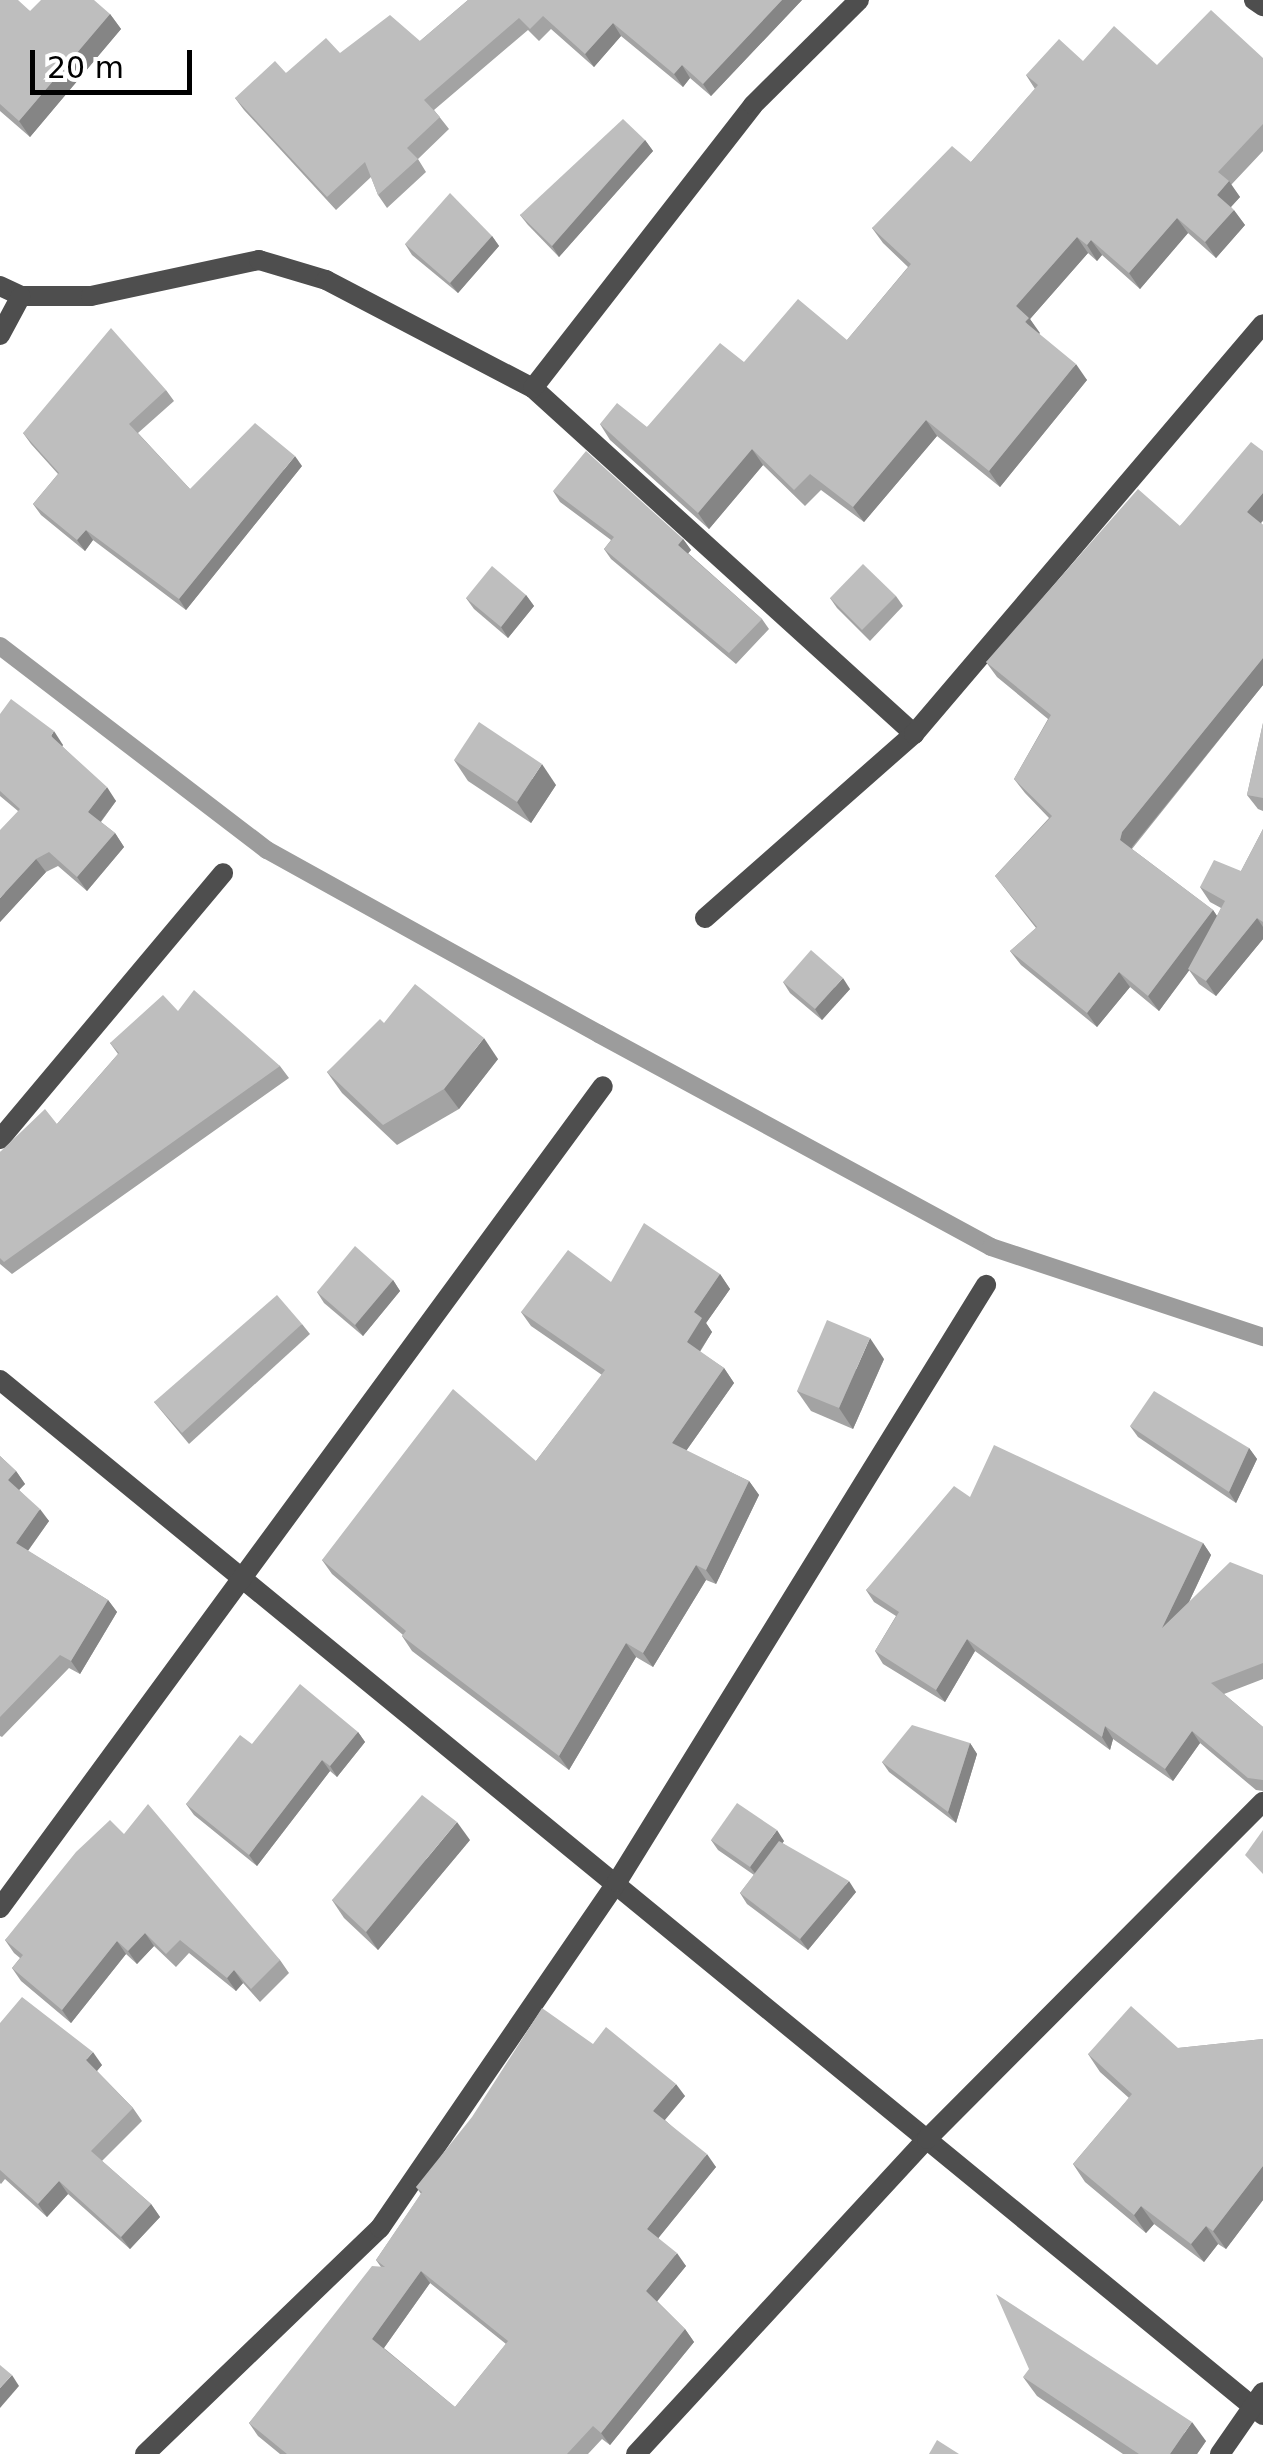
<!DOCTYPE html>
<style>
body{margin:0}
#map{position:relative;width:1263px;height:2454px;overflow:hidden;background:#fff;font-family:"DejaVu Sans",sans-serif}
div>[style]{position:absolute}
.stream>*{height:18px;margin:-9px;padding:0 9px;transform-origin:9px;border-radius:9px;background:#9c9c9c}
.street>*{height:20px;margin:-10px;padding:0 10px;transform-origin:10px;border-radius:10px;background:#4e4e4e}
.wall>*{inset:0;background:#a3a3a3}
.shaded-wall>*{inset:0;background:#858585}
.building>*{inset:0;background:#bebebe}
span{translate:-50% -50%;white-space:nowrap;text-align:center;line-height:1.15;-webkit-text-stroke:9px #fff;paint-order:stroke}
.scale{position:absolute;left:30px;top:50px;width:162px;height:45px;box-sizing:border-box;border:5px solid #000;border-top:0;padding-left:12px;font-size:30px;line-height:35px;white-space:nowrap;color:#000;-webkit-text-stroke:8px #fff;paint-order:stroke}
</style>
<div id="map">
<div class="stream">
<div style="left:0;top:646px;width:336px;rotate:37.4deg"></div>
<div style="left:267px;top:850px;width:380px;rotate:29deg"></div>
<div style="left:599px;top:1034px;width:446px;rotate:28.5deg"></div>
<div style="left:991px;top:1247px;width:287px;rotate:18.3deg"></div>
</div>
<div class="street">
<div style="left:1254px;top:0;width:11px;rotate:34deg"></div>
<div style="left:0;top:286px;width:23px;rotate:25deg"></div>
<div style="left:21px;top:296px;width:70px"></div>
<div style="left:91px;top:296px;width:172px;rotate:-12.1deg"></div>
<div style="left:259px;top:260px;width:70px;rotate:16.6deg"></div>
<div style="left:326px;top:280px;width:233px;rotate:27.6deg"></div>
<div style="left:533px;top:388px;width:515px;rotate:42.24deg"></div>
<div style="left:0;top:335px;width:44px;rotate:-61.7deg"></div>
<div style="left:533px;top:388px;width:358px;rotate:-52.1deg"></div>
<div style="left:753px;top:105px;width:149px;rotate:-44.7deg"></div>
<div style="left:705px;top:918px;width:278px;rotate:-41.4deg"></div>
<div style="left:914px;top:734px;width:538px;rotate:-49.59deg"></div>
<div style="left:0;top:1139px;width:347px;rotate:-50deg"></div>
<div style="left:0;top:1380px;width:1633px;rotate:39.33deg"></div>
<div style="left:0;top:1908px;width:1019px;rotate:-53.74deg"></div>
<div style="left:145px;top:2454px;width:326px;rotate:-43.9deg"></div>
<div style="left:380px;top:2228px;width:419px;rotate:-55.6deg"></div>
<div style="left:617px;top:1882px;width:702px;rotate:-58.28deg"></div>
<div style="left:636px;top:2454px;width:429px;rotate:-47.3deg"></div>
<div style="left:927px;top:2139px;width:476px;rotate:-45.1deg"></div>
<div style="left:1220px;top:2454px;width:75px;rotate:-55.3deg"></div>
</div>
<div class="wall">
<div style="clip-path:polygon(0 0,30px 11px,110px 14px,121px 29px,30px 137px,0 111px)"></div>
<div style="clip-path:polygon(468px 0,802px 0,711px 96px,690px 78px,683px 87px,621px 36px,594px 67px,551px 29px,539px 41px,528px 30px,434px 110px,449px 129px,418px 159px,426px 172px,387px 208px,378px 195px,371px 177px,336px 210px,244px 110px,235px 98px,286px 73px,340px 53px,420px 41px)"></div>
<div style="clip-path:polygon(1263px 58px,1263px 151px,1231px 185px,1240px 197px,1231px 207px,1245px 225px,1216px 258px,1188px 233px,1140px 289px,1102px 255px,1097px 261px,1088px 253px,1030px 319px,1039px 334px,1087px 380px,1000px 487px,937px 436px,864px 522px,821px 490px,805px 506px,763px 465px,709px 529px,610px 440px,600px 424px,647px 427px,744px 362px,847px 340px,908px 267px,883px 243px,872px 228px,971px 162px,1035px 89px,1026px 75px,1083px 61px,1157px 65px)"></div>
<div style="clip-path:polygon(645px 140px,653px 151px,559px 257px,528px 225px,520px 215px)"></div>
<div style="clip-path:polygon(492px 236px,499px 246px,458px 293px,412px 255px,405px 244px)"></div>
<div style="clip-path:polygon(166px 390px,174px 401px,138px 433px,190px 489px,302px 466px,186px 610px,93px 540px,85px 551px,41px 515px,33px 504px,58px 474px,31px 444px,23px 433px)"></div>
<div style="clip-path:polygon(1263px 451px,1263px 521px,1261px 523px,1263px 525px,1263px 685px,1132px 849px,1213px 910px,1217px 916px,1221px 908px,1210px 902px,1200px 887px,1241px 871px,1263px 829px,1263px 939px,1216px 996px,1199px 984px,1189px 970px,1159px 1011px,1130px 987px,1097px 1027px,1021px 965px,1010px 951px,1036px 928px,995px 876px,1049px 818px,1025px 793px,1014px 779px,1048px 719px,997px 677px,986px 662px,1180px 526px)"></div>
<div style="clip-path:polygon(553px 491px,683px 539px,691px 550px,688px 553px,762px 619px,769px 629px,736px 664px,611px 559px,604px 549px,611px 540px,560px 502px)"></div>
<div style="clip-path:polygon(526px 595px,534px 606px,508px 638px,474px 609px,466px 598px)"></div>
<div style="clip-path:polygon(896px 596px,903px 606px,870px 641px,837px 608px,830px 598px)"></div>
<div style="clip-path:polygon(0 714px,63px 745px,62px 746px,116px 801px,101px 822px,115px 833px,124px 847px,87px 891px,58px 866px,46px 872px,0 922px,18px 811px,0 796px)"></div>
<div style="clip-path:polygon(1263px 723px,1263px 811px,1258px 809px,1247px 795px)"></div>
<div style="clip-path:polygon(454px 760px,556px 785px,531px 823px,468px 781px)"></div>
<div style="clip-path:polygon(783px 982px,850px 989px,822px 1020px,790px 993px)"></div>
<div style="clip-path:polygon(178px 1011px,280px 1066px,289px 1078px,12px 1274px,0 1264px,0 1152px,57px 1124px,118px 1054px,110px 1043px)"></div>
<div style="clip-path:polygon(384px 1023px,498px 1059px,459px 1109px,397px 1145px,342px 1093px,327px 1072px)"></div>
<div style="clip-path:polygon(720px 1274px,730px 1289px,706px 1323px,712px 1332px,700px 1352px,724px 1368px,734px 1383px,686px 1451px,749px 1481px,759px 1495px,716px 1584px,706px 1580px,653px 1667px,636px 1657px,569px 1770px,412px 1651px,402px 1636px,403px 1635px,332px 1574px,322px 1560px,536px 1461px,602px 1375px,531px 1326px,521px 1312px,611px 1282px)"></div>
<div style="clip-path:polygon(393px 1280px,400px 1291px,363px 1336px,324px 1303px,317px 1292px)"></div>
<div style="clip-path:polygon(302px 1324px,310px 1334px,189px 1444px,154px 1402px)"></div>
<div style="clip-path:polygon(884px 1359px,853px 1429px,811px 1411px,797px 1391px)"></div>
<div style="clip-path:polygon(1130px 1426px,1249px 1448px,1257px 1459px,1236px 1503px,1138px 1437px)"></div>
<div style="clip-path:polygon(0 1456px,16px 1471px,25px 1484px,19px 1490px,49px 1521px,28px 1551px,108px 1600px,117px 1612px,80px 1674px,69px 1668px,2px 1737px,0 1736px)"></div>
<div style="clip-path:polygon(970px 1497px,1203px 1543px,1211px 1555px,1189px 1602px,1263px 1575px,1263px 1679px,1224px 1694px,1263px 1727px,1263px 1791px,1256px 1790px,1200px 1743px,1173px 1781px,1113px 1739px,1110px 1750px,975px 1651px,945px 1702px,883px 1664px,875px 1651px,896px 1616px,874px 1602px,866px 1590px)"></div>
<div style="clip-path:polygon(358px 1732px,365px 1742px,337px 1777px,330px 1771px,257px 1866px,194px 1815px,186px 1804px,252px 1744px)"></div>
<div style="clip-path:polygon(970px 1743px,977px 1754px,956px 1823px,889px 1772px,882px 1762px)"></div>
<div style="clip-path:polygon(124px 1834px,280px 1960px,289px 1973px,260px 2002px,243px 1983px,236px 1991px,189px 1953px,176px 1967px,154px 1946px,137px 1964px,126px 1954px,71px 2023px,21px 1981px,12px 1968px,20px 1958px,14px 1953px,5px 1940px)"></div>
<div style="clip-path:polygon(470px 1840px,378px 1950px,344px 1918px,332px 1900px)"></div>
<div style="clip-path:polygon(711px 1840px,784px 1841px,782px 1843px,856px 1892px,808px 1950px,747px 1904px,740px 1893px,754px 1875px,718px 1850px)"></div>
<div style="clip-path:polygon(0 2023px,102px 2065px,97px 2071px,133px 2108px,142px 2121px,102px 2161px,151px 2204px,160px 2217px,130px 2249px,68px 2194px,47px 2217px,5px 2179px,1px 2184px,0 2183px)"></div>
<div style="clip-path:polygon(1263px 2039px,1263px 2200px,1226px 2249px,1218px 2244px,1204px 2262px,1154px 2224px,1146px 2233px,1085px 2182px,1073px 2164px,1129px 2098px,1100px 2072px,1088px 2054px,1178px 2048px)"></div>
<div style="clip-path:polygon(evenodd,593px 2044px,685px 2096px,665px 2120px,716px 2167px,658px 2238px,686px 2266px,657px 2301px,685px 2329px,694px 2342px,610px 2445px,602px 2439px,588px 2454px,280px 2454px,258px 2436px,249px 2423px,381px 2267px,376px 2260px,421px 2194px,416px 2187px,593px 2044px,430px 2283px,506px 2344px,455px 2407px,384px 2348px,430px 2283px)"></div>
<div style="clip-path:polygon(1023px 2377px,1206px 2441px,1197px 2454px,1123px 2454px,1037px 2396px)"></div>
</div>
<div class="shaded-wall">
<div style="clip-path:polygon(782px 0,802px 0,711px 96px,703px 84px)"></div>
<div style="clip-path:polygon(110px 14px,121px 29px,30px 137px,19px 121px)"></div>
<div style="clip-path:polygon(613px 23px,621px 36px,594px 67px,585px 54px)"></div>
<div style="clip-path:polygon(682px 65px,690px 78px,683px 87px,674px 74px)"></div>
<div style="clip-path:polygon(645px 140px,653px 151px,559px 257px,552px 246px)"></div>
<div style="clip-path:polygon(1229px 181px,1240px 197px,1228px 210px,1217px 195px)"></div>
<div style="clip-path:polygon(1234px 210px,1245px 225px,1216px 258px,1205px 242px)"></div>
<div style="clip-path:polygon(1177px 218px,1188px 233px,1140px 289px,1129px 273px)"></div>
<div style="clip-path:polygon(492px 236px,499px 246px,458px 293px,450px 283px)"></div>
<div style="clip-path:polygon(1077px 237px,1088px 253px,1030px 319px,1040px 333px,1036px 338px,1016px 306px)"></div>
<div style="clip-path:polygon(1091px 240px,1102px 255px,1097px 261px,1087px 245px)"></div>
<div style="clip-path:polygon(1076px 364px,1087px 380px,1000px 487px,989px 471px)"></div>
<div style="clip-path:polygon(926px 420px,937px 436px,864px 522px,853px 507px)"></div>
<div style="clip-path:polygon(752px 449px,763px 465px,709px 529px,698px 513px)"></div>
<div style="clip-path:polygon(295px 456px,302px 466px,186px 610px,179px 599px)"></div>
<div style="clip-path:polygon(1263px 493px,1263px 520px,1258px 527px,1247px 512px)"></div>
<div style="clip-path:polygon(86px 530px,93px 540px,85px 551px,77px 540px)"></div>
<div style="clip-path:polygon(683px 539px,691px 550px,686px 556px,678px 545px)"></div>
<div style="clip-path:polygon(526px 595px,534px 606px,508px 638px,501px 627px)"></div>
<div style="clip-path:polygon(1263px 658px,1263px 685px,1132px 847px,1130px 855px,1120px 840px,1122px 832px)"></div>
<div style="clip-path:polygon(54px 731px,63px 745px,60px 749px,51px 736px)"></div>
<div style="clip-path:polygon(542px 764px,556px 785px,531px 823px,517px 802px)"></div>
<div style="clip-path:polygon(107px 787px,116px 801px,98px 825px,88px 812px)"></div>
<div style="clip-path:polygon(115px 833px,124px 847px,87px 891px,77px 877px)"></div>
<div style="clip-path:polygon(36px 859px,46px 872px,0 922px,0 898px)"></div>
<div style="clip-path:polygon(1213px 910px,1223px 925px,1159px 1011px,1148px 996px)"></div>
<div style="clip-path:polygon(1257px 918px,1263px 927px,1263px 939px,1216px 996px,1206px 981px)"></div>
<div style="clip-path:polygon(1119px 972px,1130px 987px,1097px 1027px,1087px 1013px)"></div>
<div style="clip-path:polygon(843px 978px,850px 989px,822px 1020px,815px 1009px)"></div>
<div style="clip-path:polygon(484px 1038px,498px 1059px,459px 1109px,444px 1089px)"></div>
<div style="clip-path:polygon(720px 1274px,730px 1289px,706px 1323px,712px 1332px,696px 1357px,687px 1342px,694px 1312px)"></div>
<div style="clip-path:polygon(393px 1280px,400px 1291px,363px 1336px,355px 1325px)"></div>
<div style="clip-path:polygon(870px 1338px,884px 1359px,853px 1429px,839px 1408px)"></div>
<div style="clip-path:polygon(724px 1368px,734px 1383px,681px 1458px,672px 1443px)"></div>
<div style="clip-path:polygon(1249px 1448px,1257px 1459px,1236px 1503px,1229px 1492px)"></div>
<div style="clip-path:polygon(16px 1471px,25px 1484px,16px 1493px,8px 1480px)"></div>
<div style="clip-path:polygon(749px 1481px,759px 1495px,716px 1584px,706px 1570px)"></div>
<div style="clip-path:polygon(40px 1509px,49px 1521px,24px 1556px,16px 1543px)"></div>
<div style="clip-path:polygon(1203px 1543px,1211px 1555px,1171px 1640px,1162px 1628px)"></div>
<div style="clip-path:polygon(696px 1565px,706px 1580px,653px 1667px,643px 1653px)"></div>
<div style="clip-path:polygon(108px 1600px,117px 1612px,80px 1674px,71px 1661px)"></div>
<div style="clip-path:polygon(967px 1639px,975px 1651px,945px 1702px,936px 1690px)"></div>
<div style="clip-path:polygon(626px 1643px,636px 1657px,569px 1770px,559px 1756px)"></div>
<div style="clip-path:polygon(1105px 1726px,1113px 1739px,1110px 1750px,1102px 1737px)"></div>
<div style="clip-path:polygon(1192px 1731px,1200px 1743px,1173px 1781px,1165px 1769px)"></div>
<div style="clip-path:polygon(358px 1732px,365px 1742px,337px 1777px,330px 1766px)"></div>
<div style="clip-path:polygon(970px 1743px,977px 1754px,956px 1823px,948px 1812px)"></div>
<div style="clip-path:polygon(322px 1760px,330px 1771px,257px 1866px,249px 1855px)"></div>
<div style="clip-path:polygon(457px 1822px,470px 1840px,378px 1950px,366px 1932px)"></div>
<div style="clip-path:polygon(777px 1830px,784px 1841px,758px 1877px,750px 1867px)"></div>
<div style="clip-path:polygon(849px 1881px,856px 1892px,808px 1950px,800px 1939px)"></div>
<div style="clip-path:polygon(145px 1933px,154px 1946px,137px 1964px,128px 1951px)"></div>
<div style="clip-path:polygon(117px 1941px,126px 1954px,71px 2023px,62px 2010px)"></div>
<div style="clip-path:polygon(234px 1970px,243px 1983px,236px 1991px,227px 1978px)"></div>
<div style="clip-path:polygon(93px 2052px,102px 2065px,95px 2073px,86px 2060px)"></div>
<div style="clip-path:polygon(676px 2084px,685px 2096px,662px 2123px,653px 2111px)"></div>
<div style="clip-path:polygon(707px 2154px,716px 2167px,656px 2241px,647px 2229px)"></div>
<div style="clip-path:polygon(1263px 2166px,1263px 2200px,1226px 2249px,1213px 2231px)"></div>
<div style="clip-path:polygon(59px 2181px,68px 2194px,47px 2217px,38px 2204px)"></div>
<div style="clip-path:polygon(151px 2204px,160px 2217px,130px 2249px,121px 2237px)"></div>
<div style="clip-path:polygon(1141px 2206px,1154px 2224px,1146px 2233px,1134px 2215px)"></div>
<div style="clip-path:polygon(1206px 2226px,1218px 2244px,1204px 2262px,1191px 2244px)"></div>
<div style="clip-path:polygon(677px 2253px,686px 2266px,655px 2304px,646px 2291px)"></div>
<div style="clip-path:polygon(421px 2271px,430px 2283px,381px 2352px,372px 2339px)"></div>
<div style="clip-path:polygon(685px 2329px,694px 2342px,610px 2445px,601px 2433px)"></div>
<div style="clip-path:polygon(12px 2375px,19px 2386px,0 2408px,0 2388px)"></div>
<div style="clip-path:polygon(1192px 2422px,1206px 2441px,1197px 2454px,1170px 2454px)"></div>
</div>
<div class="building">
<div style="clip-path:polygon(0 0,18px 0,30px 11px,41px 0,94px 0,110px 14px,19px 121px,0 104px)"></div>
<div style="clip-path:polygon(468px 0,782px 0,703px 84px,682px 65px,674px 74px,613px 23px,585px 54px,543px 16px,530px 29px,519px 18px,424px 100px,440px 117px,407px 148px,418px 159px,378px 195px,365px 162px,327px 197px,235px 98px,275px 61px,286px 73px,326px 38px,340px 53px,390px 15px,420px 41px)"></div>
<div style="clip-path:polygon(1211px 10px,1263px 58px,1263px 124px,1218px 172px,1229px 181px,1217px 195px,1234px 210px,1205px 242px,1177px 218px,1129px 273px,1091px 240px,1087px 245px,1077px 237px,1016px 306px,1029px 318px,1025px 322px,1076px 364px,989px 471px,926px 420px,853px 507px,810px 474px,794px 490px,752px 449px,698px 513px,600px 424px,617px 403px,647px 427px,720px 343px,744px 362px,798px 299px,847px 340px,911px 264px,872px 228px,952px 146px,971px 162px,1038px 85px,1026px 75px,1059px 39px,1083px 61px,1114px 26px,1157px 65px)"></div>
<div style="clip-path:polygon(623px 119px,645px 140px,552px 246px,520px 215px)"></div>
<div style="clip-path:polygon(450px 193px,492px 236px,450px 283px,405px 244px)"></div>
<div style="clip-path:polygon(111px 328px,166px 390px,129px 424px,190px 489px,255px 423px,295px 456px,179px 599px,86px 530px,77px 540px,33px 504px,59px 473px,23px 433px)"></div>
<div style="clip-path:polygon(1251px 442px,1263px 451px,1263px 493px,1247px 512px,1263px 525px,1263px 658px,1122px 832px,1120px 840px,1213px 910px,1148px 996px,1119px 972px,1087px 1013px,1010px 951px,1037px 927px,995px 876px,1052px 816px,1014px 779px,1051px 715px,986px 662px,1138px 489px,1180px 526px)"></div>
<div style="clip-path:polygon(586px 451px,683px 539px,678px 545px,762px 619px,729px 653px,604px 549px,614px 537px,553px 491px)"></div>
<div style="clip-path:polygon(863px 564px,896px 596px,862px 630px,830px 598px)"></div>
<div style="clip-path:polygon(492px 566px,526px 595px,501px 627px,466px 598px)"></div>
<div style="clip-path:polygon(11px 699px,54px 731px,51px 736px,107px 787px,88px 812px,115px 833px,77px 877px,49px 852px,36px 859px,0 898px,0 830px,20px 809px,0 791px,0 714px)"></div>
<div style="clip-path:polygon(479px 722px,542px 764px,517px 802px,454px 760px)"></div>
<div style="clip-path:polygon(1263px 723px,1263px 798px,1247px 795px)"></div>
<div style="clip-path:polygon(1263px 829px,1263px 922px,1257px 918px,1206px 981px,1188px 969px,1225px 901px,1200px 887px,1214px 860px,1241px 871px)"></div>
<div style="clip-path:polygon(811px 950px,843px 978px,815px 1009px,783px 982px)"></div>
<div style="clip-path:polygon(415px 984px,484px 1038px,444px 1089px,383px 1125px,327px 1072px,380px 1019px,384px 1023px)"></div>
<div style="clip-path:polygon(194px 990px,280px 1066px,4px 1262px,0 1258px,0 1152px,45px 1109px,57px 1124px,119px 1053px,110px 1043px,163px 995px,178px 1011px)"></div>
<div style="clip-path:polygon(644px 1223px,720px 1274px,694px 1312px,702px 1318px,687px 1342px,724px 1368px,672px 1443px,749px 1481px,706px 1570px,696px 1565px,643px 1653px,626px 1643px,559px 1756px,402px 1636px,406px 1631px,322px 1560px,453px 1389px,536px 1461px,605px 1370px,521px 1312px,568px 1250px,611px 1282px)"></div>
<div style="clip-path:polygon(355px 1246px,393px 1280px,355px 1325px,317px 1292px)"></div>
<div style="clip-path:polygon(277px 1295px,302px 1324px,182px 1433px,154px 1402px)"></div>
<div style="clip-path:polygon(827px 1320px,870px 1338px,839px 1408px,797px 1391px)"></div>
<div style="clip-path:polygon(1154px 1391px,1249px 1448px,1229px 1492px,1130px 1426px)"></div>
<div style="clip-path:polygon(994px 1445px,1203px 1543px,1162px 1628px,1230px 1562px,1263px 1575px,1263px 1663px,1211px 1683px,1263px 1727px,1263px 1780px,1248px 1778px,1192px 1731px,1165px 1769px,1105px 1726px,1102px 1737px,967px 1639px,936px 1690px,875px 1651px,899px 1612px,866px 1590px,954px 1486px,970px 1497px)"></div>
<div style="clip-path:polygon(0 1456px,16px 1471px,8px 1480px,40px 1509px,16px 1543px,108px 1600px,71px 1661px,60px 1655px,0 1717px)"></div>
<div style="clip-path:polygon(300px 1684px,358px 1732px,330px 1766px,322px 1760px,249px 1855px,186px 1804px,240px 1735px,252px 1744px)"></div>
<div style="clip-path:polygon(912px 1725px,970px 1743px,948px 1812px,882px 1762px)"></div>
<div style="clip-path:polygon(422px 1795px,457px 1822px,366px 1932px,332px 1900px)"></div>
<div style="clip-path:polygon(737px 1803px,777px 1830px,750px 1867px,711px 1840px)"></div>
<div style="clip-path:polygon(148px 1804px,280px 1960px,251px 1989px,234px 1970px,227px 1978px,180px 1940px,166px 1954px,145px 1933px,128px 1951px,117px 1941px,62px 2010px,12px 1968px,23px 1955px,5px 1940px,76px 1852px,110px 1820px,124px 1834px)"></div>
<div style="clip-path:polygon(1263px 1830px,1263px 1874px,1245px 1855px)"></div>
<div style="clip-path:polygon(779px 1841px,849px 1881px,800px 1939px,740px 1893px)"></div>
<div style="clip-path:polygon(22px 1997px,93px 2052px,86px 2060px,133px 2108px,91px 2151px,151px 2204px,121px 2237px,59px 2181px,38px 2204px,0 2170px,0 2023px)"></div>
<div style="clip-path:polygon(1131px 2006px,1178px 2048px,1263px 2039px,1263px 2166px,1213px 2231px,1206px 2226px,1191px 2244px,1141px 2206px,1134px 2215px,1073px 2164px,1132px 2094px,1088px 2054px)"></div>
<div style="clip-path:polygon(evenodd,542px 2008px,593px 2044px,606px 2027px,676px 2084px,653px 2111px,707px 2154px,647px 2229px,677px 2253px,646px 2291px,685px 2329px,601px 2433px,593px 2426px,567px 2454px,287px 2454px,249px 2423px,372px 2266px,385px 2267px,376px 2260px,422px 2192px,416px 2187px,472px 2117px,542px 2008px,421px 2271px,508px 2341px,455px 2407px,372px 2339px,421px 2271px)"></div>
<div style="clip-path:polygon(996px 2294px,1192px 2422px,1170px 2454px,1139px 2454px,1023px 2377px,1029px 2369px)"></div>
<div style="clip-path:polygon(0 2365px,12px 2375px,0 2388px)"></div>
<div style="clip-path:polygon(937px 2440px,959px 2454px,929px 2454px)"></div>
</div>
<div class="scale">20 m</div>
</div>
